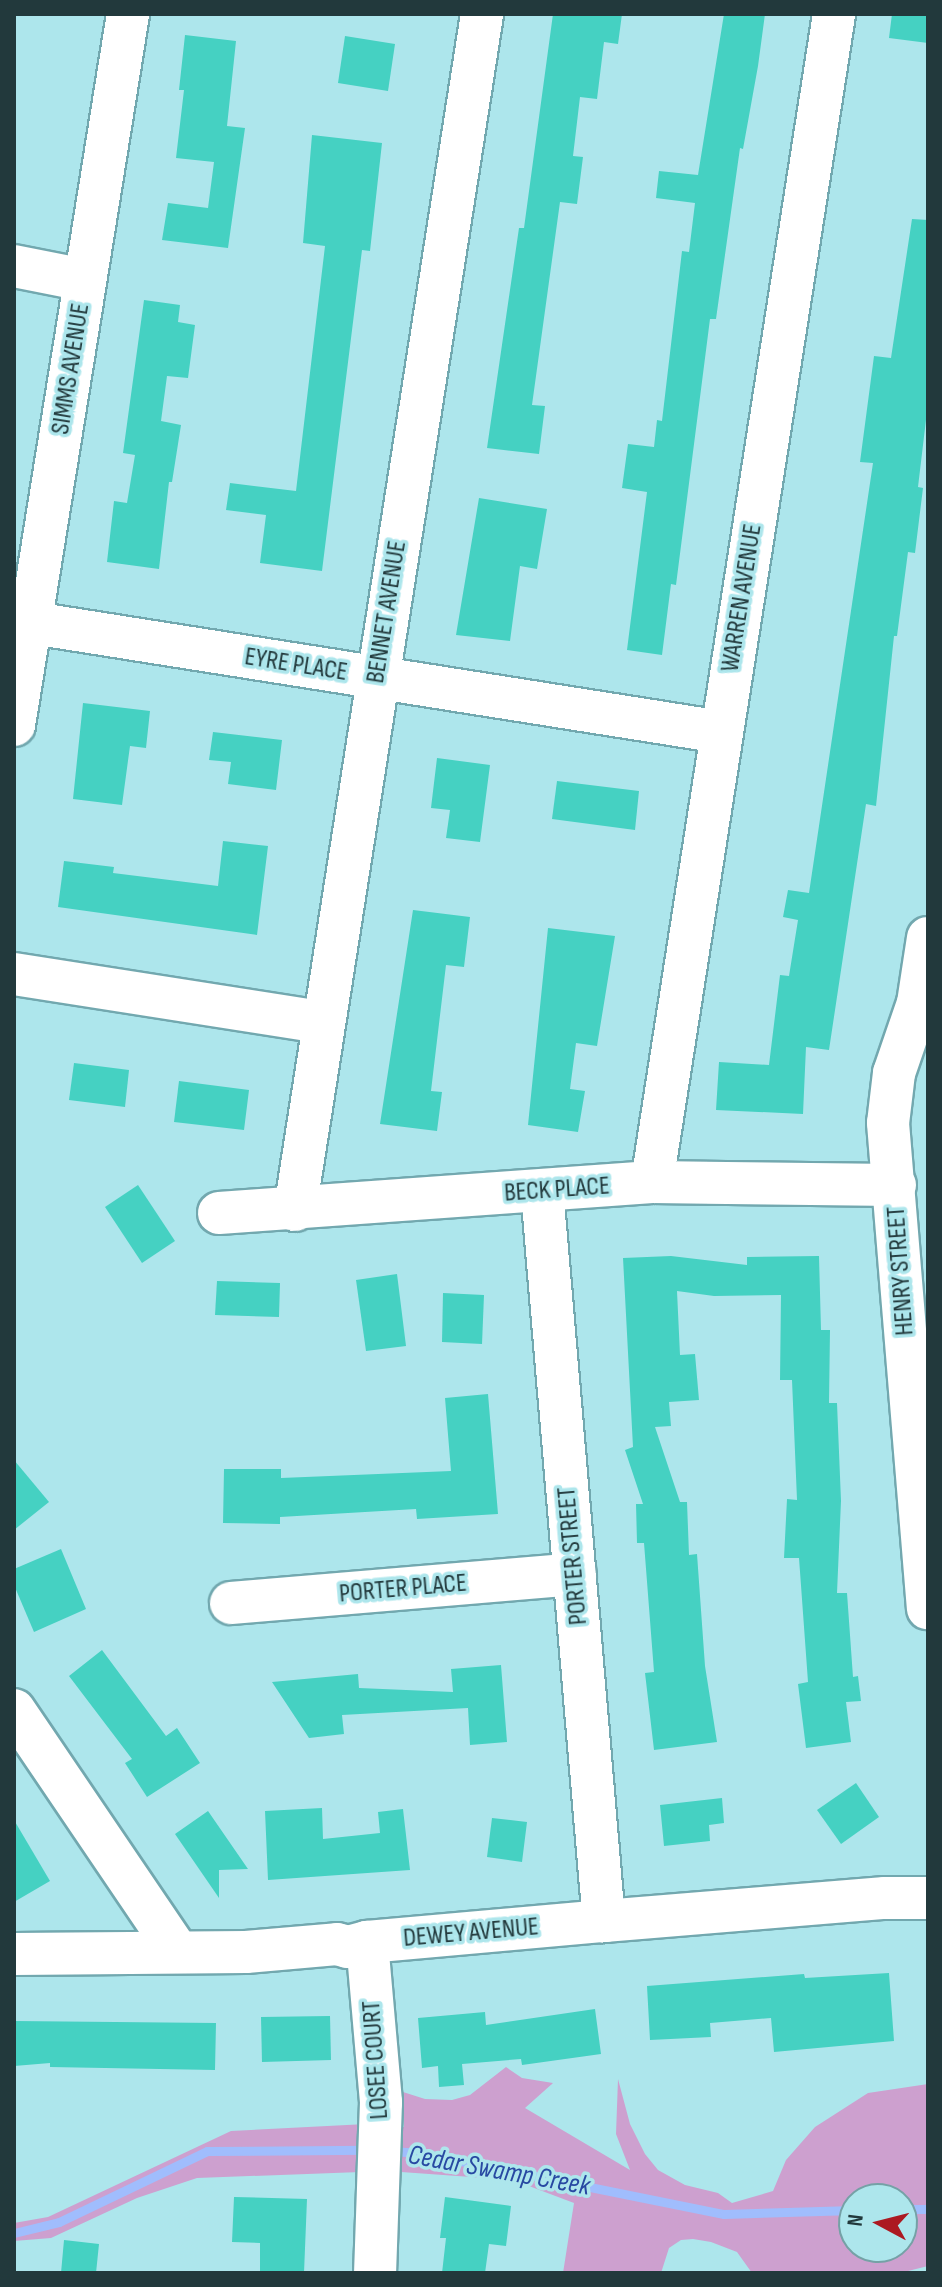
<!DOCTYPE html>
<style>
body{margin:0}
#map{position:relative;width:942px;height:2287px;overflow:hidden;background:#ade6ec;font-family:"Sofia Sans Condensed",sans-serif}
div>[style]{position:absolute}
.green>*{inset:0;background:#cda0cf}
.stream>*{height:9px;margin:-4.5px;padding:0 4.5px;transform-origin:4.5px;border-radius:4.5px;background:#a0bdfd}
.building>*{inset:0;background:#45d1c2}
.roads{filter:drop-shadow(2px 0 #72a8af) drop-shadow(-2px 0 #72a8af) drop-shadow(0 2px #72a8af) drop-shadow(0 -2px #72a8af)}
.minor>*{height:42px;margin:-21px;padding:0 21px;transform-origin:21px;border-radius:21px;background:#fff}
span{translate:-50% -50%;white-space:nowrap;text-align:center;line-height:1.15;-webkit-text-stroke:7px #ade6ec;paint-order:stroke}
.street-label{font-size:26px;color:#22393c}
.water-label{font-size:28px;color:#2849a2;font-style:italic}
.frame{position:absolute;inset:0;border:16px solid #22393c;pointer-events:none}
.north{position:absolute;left:838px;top:2183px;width:80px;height:80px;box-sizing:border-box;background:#ade6ec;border:2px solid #75a1a6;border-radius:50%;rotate:277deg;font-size:22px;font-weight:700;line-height:32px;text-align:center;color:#22393c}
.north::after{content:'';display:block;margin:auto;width:28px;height:36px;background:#ac1921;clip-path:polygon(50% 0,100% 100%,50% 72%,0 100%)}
</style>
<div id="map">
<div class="green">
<div style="clip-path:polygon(evenodd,506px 2067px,522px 2078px,553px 2083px,525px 2108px,630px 2170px,616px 2134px,618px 2079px,630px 2124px,645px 2154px,658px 2170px,685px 2185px,718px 2193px,732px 2203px,773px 2191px,786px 2160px,815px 2127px,868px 2093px,928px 2084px,928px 2266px,900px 2273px,752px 2273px,737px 2252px,711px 2242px,693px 2239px,681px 2240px,669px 2248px,661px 2273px,563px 2273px,574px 2203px,513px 2180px,387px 2171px,197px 2178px,137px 2198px,51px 2238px,14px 2241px,14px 2223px,48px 2217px,231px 2131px,386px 2123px,404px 2127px,403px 2092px,425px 2099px,452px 2100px,470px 2095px,506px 2067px,854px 2199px,902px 2199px,902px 2247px,854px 2247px,854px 2199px)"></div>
</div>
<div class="stream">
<div style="left:388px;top:2151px;width:33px;rotate:3deg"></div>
<div style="left:421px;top:2153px;width:309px;rotate:11.4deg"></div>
<div style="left:724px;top:2214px;width:130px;rotate:-1.8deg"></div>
<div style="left:902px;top:2209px;width:26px"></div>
<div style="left:14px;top:2233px;width:46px;rotate:-13.7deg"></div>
<div style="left:59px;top:2222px;width:164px;rotate:-25.6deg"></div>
<div style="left:207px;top:2151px;width:162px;rotate:-0.4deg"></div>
</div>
<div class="building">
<div style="clip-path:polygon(553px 14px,622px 14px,618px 44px,604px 42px,597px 99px,580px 97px,573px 156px,583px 157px,577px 204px,560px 202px,532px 405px,545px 406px,539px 454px,487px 448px,519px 228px,524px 228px)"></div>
<div style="clip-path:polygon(724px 14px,765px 14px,758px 66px,743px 149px,740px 148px,716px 319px,710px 319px,676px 585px,671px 584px,662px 655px,627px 650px,647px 492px,622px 488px,628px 444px,654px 447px,657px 420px,662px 421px,682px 251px,689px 252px,695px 203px,656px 198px,659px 171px,698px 175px)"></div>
<div style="clip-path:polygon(892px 14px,928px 14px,928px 43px,889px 38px)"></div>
<div style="clip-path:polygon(185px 35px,236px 41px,227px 126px,245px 128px,228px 248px,162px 240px,168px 203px,208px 208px,214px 162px,176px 158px,184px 90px,179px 90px)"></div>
<div style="clip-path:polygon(345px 36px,395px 44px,388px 91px,338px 83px)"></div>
<div style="clip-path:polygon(312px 135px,382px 143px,370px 251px,362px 250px,322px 571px,260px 563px,266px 515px,226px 510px,230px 483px,296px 491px,325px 246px,303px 243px)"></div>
<div style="clip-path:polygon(912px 219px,928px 220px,928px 403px,918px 487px,923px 488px,915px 553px,908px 552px,897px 636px,894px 636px,876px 806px,866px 804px,829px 1050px,806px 1047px,803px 1114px,716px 1110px,719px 1062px,769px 1065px,780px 975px,789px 976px,798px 920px,783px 917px,788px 890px,809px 893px,873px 463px,860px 462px,874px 356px,891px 358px)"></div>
<div style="clip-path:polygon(144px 300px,180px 305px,178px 322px,195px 325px,188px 378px,167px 376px,161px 421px,181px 425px,172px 482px,169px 482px,159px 569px,107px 562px,114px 501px,127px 503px,135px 455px,123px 453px)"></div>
<div style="clip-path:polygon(479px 498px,547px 509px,537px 569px,520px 566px,510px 641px,456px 635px)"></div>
<div style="clip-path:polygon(83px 703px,150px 711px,146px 748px,130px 746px,122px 805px,73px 799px)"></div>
<div style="clip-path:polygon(213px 732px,282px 740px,276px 790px,228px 784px,231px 762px,209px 760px)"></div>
<div style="clip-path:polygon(437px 758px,490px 765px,480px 842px,446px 838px,450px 810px,431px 808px)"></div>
<div style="clip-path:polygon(557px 781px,639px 791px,635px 830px,552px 819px)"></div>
<div style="clip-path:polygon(223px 841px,268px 846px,257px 935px,58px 907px,64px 861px,114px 867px,113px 873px,218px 886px)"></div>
<div style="clip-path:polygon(413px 910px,470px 917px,464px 967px,446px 965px,431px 1091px,442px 1092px,437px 1131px,380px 1124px)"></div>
<div style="clip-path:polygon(548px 928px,615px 936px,597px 1046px,576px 1043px,570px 1089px,585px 1091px,578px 1132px,528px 1125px)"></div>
<div style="clip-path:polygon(74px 1063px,129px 1070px,125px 1107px,69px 1100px)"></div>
<div style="clip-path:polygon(179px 1081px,249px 1090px,244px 1130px,174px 1122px)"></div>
<div style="clip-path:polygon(138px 1185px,175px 1241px,142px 1263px,105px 1207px)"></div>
<div style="clip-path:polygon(671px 1256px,747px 1265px,747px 1257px,819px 1256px,821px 1330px,830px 1330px,829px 1403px,837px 1403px,841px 1501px,837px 1593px,847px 1593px,853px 1677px,858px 1676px,861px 1701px,846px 1702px,851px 1742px,806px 1748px,798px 1684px,808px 1682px,799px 1558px,784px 1558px,787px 1499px,797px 1500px,792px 1380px,780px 1380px,781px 1295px,714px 1296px,677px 1291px,680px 1355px,695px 1354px,699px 1400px,669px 1402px,671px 1426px,655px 1427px,680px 1502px,687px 1502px,689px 1555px,697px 1554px,705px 1666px,717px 1742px,654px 1750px,645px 1673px,654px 1672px,644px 1543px,637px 1543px,636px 1504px,643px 1504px,625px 1450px,633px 1447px,623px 1258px)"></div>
<div style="clip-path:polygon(397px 1274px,406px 1346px,366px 1351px,356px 1280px)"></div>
<div style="clip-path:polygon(217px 1281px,280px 1283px,279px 1317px,215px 1315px)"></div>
<div style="clip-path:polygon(443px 1293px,484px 1295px,482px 1344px,442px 1342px)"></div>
<div style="clip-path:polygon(488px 1394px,498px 1514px,417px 1519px,416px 1509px,280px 1517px,280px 1524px,223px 1523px,224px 1469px,281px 1469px,281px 1478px,451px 1471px,445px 1398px)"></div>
<div style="clip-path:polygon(14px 1460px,49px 1502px,14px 1530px)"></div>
<div style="clip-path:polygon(61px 1549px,86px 1609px,34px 1632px,14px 1585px,14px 1569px)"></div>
<div style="clip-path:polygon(102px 1650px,166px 1736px,177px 1728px,200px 1763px,147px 1797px,125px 1763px,132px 1759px,69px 1676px)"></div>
<div style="clip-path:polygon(501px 1665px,507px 1742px,470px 1745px,468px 1708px,342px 1715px,344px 1734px,309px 1738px,272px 1682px,358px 1674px,359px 1688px,453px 1692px,451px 1669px)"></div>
<div style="clip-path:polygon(856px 1783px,879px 1817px,841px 1844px,817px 1810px)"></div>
<div style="clip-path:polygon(722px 1798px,724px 1823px,709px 1825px,710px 1841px,664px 1846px,660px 1805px)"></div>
<div style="clip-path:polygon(322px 1808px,323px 1839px,380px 1833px,378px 1812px,403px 1809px,410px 1870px,268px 1880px,265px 1811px)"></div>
<div style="clip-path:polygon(208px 1811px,248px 1869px,219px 1870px,219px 1898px,175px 1834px)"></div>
<div style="clip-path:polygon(492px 1818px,527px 1822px,522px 1862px,487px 1857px)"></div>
<div style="clip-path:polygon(14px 1820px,50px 1881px,14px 1902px)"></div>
<div style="clip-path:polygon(889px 1973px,894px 2041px,774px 2052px,771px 2018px,710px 2023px,711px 2037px,650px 2040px,647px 1986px,804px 1974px,805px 1978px)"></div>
<div style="clip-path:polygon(595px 2009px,601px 2054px,522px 2065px,521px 2059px,462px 2064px,464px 2085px,439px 2087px,438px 2066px,422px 2068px,418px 2018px,485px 2012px,486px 2025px)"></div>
<div style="clip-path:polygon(330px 2016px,331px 2060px,262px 2062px,261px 2017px)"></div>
<div style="clip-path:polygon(14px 2021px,216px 2023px,215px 2070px,50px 2067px,50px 2063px,14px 2066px)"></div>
<div style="clip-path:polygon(234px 2197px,307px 2199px,304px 2273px,260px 2273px,260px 2243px,232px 2242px)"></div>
<div style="clip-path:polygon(445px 2197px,511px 2206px,506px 2246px,489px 2244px,485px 2273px,442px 2273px,446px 2238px,440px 2238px)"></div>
<div style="clip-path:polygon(64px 2240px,99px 2244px,96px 2273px,61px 2273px)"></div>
</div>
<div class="roads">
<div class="minor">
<div style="left:14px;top:266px;width:72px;rotate:11.2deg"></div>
<div style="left:14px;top:620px;width:716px;rotate:9deg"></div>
<div style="left:14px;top:725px;width:720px;rotate:-80.89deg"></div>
<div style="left:928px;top:938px;width:66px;rotate:98.7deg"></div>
<div style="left:918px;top:1003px;width:74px;rotate:108.9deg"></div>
<div style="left:894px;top:1073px;width:50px;rotate:96.8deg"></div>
<div style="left:888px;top:1123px;width:487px;rotate:85.3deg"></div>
<div style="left:14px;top:974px;width:312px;rotate:8.9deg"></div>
<div style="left:652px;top:1182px;width:1182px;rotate:-81.14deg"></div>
<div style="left:542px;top:1191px;width:733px;rotate:85.15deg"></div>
<div style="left:295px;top:1210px;width:1211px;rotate:-81.11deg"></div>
<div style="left:219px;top:1213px;width:434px;rotate:-4.1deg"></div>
<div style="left:652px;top:1182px;width:243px;rotate:0.7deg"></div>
<div style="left:231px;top:1603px;width:345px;rotate:-4.8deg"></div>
<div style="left:14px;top:1710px;width:292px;rotate:55.9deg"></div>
<div style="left:367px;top:1942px;width:161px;rotate:85deg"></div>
<div style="left:381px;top:2102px;width:171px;rotate:92deg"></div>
<div style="left:14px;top:1954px;width:232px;rotate:-0.5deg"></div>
<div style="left:246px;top:1952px;width:91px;rotate:-5deg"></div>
<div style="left:337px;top:1944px;width:11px;rotate:15deg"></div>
<div style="left:348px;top:1947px;width:20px;rotate:-15deg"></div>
<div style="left:367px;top:1942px;width:238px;rotate:-5.1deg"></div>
<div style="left:604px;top:1921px;width:282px;rotate:-4.7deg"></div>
<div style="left:885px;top:1898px;width:43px"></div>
</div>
</div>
<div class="street-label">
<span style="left:71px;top:369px;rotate:-81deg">SIMMS AVENUE</span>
<span style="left:742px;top:598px;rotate:-81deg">WARREN AVENUE</span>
<span style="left:387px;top:612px;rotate:-81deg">BENNET AVENUE</span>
<span style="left:296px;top:665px;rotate:9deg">EYRE PLACE</span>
<span style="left:557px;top:1190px;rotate:-4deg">BECK PLACE</span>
<span style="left:901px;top:1271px;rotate:-94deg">HENRY STREET</span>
<span style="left:573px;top:1556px;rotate:-95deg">PORTER STREET</span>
<span style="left:403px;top:1589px;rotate:-5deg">PORTER PLACE</span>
<span style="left:471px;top:1933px;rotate:-5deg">DEWEY AVENUE</span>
<span style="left:376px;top:2060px;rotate:-94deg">LOSEE COURT</span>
</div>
<div class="water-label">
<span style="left:499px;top:2171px;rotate:10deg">Cedar Swamp Creek</span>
</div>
<div class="frame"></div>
<div class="north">N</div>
</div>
